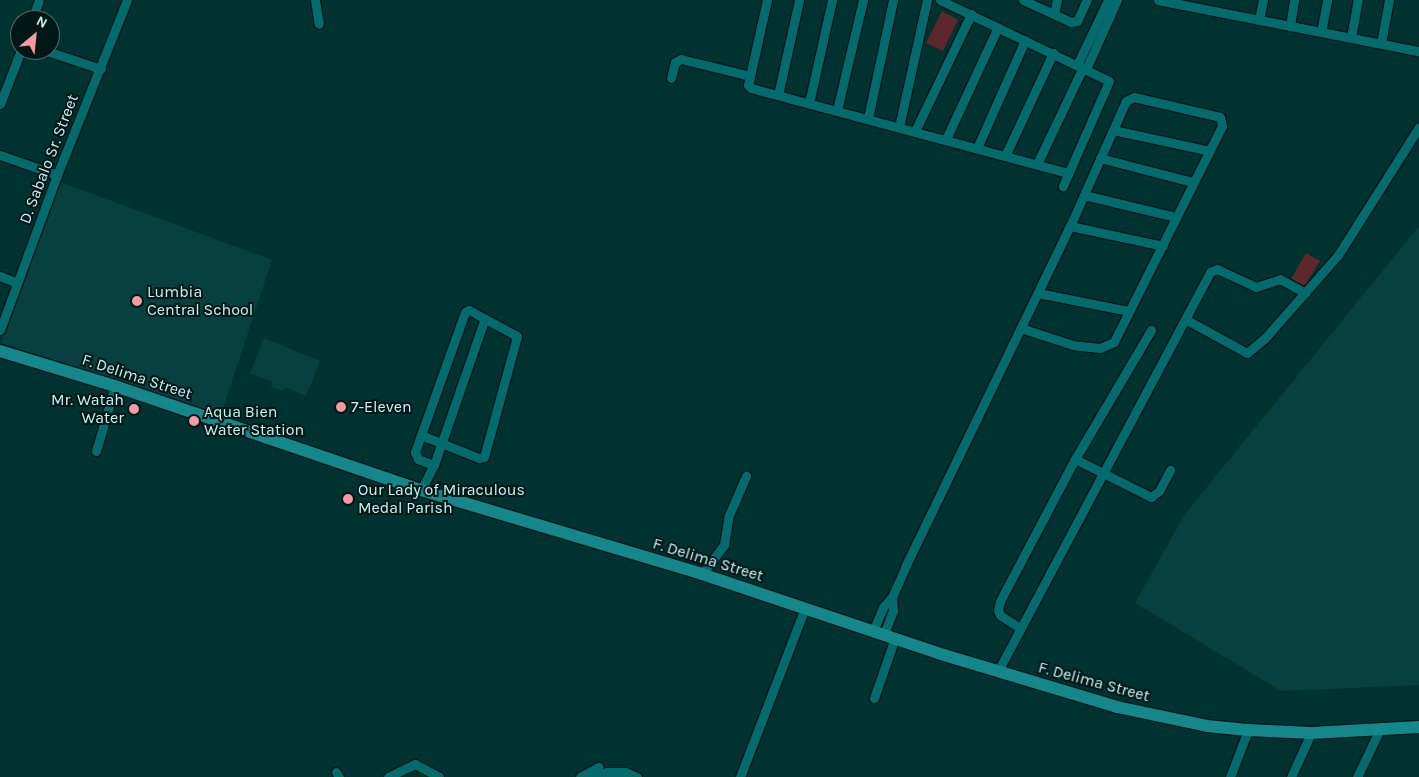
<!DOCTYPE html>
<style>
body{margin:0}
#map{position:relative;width:1419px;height:777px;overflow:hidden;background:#003232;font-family:Karla,sans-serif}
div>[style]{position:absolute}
.built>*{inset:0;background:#084041}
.green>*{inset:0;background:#5d272c}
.roads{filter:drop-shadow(1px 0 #001718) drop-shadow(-1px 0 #001718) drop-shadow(0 1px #001718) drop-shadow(0 -1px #001718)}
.street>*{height:9px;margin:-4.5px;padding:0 4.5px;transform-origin:4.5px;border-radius:4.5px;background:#046b6d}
.secondary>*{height:12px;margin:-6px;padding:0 6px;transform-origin:6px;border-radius:6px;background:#138789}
.dots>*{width:14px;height:14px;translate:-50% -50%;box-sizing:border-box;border:2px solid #001718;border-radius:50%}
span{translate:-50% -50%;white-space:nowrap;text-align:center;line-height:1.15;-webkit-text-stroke:4px #001718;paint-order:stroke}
.street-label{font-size:16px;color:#cbf3f2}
.poi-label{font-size:16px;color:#cbf3f2}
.left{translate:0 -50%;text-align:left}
.right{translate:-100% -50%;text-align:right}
.north{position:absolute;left:10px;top:10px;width:50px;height:50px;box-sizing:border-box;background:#001718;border:1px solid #516f6f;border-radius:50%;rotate:28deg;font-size:14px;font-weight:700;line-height:20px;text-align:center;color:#cbf3f2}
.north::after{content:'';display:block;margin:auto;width:18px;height:22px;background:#f49aa0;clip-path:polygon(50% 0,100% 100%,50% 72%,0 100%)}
</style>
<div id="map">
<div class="built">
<div style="clip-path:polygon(57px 181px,272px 260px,221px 414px,1px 343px)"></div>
<div style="clip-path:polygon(1419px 226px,1419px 685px,1281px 691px,1135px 603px,1185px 514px)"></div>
<div style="clip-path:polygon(264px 338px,320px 361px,306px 396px,285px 387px,283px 391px,271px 387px,273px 382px,250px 373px)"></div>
</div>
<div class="green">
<div style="clip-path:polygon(942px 11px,958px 20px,943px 51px,926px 43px)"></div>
<div style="clip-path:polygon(1306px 253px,1320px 261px,1304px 287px,1291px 279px)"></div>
</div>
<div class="roads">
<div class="street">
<div style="left:315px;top:0;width:24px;rotate:81deg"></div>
<div style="left:767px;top:0;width:87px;rotate:102.6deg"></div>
<div style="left:748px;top:85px;width:4px;rotate:45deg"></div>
<div style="left:751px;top:88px;width:329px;rotate:15deg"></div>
<div style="left:940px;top:0;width:187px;rotate:25.6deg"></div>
<div style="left:1109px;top:81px;width:115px;rotate:113.7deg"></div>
<div style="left:1023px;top:0;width:53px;rotate:24.6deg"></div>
<div style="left:1071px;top:22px;width:6px;rotate:-9deg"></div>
<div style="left:1077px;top:21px;width:23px;rotate:-65deg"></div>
<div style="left:1158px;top:0;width:266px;rotate:11.1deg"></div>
<div style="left:1054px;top:14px;width:14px;rotate:-78deg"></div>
<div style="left:32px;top:20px;width:21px;rotate:-71deg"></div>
<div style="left:1259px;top:20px;width:20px;rotate:-79deg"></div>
<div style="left:1290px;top:26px;width:26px;rotate:-81deg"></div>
<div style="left:1321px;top:32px;width:33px;rotate:-79deg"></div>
<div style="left:1351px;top:38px;width:39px;rotate:-80deg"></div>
<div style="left:1381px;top:43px;width:44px;rotate:-79.5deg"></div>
<div style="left:44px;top:50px;width:60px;rotate:18.4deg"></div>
<div style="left:1077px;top:65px;width:72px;rotate:-64.5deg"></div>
<div style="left:1086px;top:69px;width:76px;rotate:-65.8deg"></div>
<div style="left:671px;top:78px;width:16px;rotate:-76deg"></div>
<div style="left:675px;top:62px;width:7px;rotate:-27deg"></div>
<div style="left:681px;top:59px;width:71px;rotate:13.8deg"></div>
<div style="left:778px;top:95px;width:97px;rotate:-77.5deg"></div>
<div style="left:809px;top:103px;width:106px;rotate:-77.4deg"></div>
<div style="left:0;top:104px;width:58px;rotate:-68.7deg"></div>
<div style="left:837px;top:110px;width:113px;rotate:-76.7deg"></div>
<div style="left:868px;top:118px;width:121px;rotate:-78deg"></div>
<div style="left:899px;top:127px;width:130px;rotate:-77.6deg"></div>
<div style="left:1113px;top:130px;width:99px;rotate:12.2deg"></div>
<div style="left:915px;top:131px;width:130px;rotate:-64.4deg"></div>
<div style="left:946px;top:139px;width:123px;rotate:-65.1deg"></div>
<div style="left:977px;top:148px;width:118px;rotate:-66deg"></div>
<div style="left:0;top:155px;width:60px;rotate:19.3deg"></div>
<div style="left:1005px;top:156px;width:114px;rotate:-65deg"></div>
<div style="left:1100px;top:158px;width:96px;rotate:14.5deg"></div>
<div style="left:1037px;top:164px;width:107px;rotate:-64.6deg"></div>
<div style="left:1084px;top:195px;width:95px;rotate:13.4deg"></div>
<div style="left:1070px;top:226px;width:95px;rotate:12.1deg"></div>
<div style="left:0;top:276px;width:18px;rotate:22deg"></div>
<div style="left:1038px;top:293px;width:93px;rotate:11.2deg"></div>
<div style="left:1185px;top:319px;width:71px;rotate:28.7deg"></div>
<div style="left:1247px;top:353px;width:23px;rotate:-40deg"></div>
<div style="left:1265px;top:338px;width:111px;rotate:-48.7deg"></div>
<div style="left:1338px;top:255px;width:151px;rotate:-57.7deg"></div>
<div style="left:0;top:330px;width:165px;rotate:-69.8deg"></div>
<div style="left:57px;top:175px;width:188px;rotate:-68.2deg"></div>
<div style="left:421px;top:435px;width:62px;rotate:21.6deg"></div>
<div style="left:479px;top:458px;width:5px;rotate:-11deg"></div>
<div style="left:484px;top:457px;width:125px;rotate:-74.7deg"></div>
<div style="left:517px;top:336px;width:55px;rotate:-151.6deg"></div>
<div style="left:469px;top:310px;width:4px;rotate:153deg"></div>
<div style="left:465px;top:312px;width:149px;rotate:109.7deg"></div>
<div style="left:415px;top:452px;width:8px;rotate:67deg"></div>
<div style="left:418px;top:459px;width:17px;rotate:21deg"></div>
<div style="left:96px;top:451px;width:68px;rotate:-73.7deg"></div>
<div style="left:1075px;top:459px;width:85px;rotate:26.6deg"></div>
<div style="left:1151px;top:497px;width:10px;rotate:-37deg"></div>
<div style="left:1159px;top:491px;width:24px;rotate:-62deg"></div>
<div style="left:421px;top:490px;width:28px;rotate:-63deg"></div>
<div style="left:434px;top:465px;width:152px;rotate:-70.9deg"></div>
<div style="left:702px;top:574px;width:36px;rotate:-53deg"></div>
<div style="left:724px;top:545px;width:30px;rotate:-81deg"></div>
<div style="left:729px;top:515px;width:43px;rotate:-66.4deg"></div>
<div style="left:1020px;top:628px;width:24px;rotate:-147deg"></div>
<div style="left:1000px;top:615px;width:5px;rotate:-112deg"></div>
<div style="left:998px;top:610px;width:9px;rotate:-77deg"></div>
<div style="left:1000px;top:601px;width:161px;rotate:-62.2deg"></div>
<div style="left:1075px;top:459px;width:150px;rotate:-59.5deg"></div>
<div style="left:873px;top:631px;width:26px;rotate:-67deg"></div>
<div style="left:883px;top:607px;width:13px;rotate:-48deg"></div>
<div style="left:884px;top:634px;width:25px;rotate:-69deg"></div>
<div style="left:893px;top:611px;width:14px;rotate:-94deg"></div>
<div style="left:892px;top:597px;width:35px;rotate:-66deg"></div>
<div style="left:906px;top:565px;width:377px;rotate:-64.2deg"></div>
<div style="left:1070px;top:226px;width:137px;rotate:-65.9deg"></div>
<div style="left:1126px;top:101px;width:9px;rotate:-27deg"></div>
<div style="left:1134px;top:97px;width:88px;rotate:13.1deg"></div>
<div style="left:1220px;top:117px;width:9px;rotate:77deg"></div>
<div style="left:1222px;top:126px;width:241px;rotate:116.6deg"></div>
<div style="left:1114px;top:342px;width:15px;rotate:157deg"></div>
<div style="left:1100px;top:348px;width:27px;rotate:-174deg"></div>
<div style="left:1073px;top:345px;width:55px;rotate:-161.9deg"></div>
<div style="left:998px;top:671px;width:452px;rotate:-62deg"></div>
<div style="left:1210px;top:272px;width:8px;rotate:-23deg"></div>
<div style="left:1217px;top:269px;width:43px;rotate:24.8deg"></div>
<div style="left:1256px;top:287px;width:25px;rotate:-18deg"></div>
<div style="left:1280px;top:279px;width:29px;rotate:29deg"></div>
<div style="left:874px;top:698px;width:64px;rotate:-70.7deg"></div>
<div style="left:336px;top:772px;width:6px;rotate:59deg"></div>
<div style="left:388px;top:777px;width:30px;rotate:-26deg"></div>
<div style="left:415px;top:764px;width:27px;rotate:28deg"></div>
<div style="left:580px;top:777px;width:21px;rotate:-29deg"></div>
<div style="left:593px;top:777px;width:15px;rotate:-20deg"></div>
<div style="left:607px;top:772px;width:18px"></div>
<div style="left:625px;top:772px;width:13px;rotate:23deg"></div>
<div style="left:740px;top:777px;width:181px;rotate:-69deg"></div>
<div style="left:1230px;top:777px;width:50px;rotate:-69deg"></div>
<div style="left:1291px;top:777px;width:48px;rotate:-65.6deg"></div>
<div style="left:1357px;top:777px;width:51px;rotate:-64.4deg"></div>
</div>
<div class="secondary">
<div style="left:0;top:351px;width:120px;rotate:16.9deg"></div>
<div style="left:115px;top:386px;width:323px;rotate:18.8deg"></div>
<div style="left:421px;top:490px;width:293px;rotate:16.6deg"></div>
<div style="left:702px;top:574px;width:255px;rotate:18.5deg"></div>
<div style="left:944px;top:655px;width:181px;rotate:16.7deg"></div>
<div style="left:1117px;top:707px;width:92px;rotate:11.9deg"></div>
<div style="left:1207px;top:726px;width:41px;rotate:5.6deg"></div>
<div style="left:1248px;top:730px;width:63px;rotate:2.7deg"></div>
<div style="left:1311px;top:733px;width:108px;rotate:-3.2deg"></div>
</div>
</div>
<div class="dots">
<div style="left:137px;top:301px;background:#f49aa0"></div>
<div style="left:341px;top:407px;background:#f49aa0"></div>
<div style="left:134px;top:409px;background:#f49aa0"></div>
<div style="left:194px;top:421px;background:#f49aa0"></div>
<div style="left:348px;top:499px;background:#f49aa0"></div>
</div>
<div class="street-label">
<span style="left:49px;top:159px;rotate:-69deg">D. Sabalo Sr. Street</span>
<span style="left:137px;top:377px;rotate:18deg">F. Delima Street</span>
<span style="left:708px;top:560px;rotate:17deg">F. Delima Street</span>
<span style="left:1094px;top:682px;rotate:15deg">F. Delima Street</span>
</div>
<div class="poi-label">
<span class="left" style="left:147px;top:301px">Lumbia<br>Central School</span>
<span class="right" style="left:124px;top:409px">Mr. Watah<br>Water</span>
<span class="left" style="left:351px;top:407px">7-Eleven</span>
<span class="left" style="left:204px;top:421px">Aqua Bien<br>Water Station</span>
<span class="left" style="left:358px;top:499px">Our Lady of Miraculous<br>Medal Parish</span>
</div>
<div class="north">N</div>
</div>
